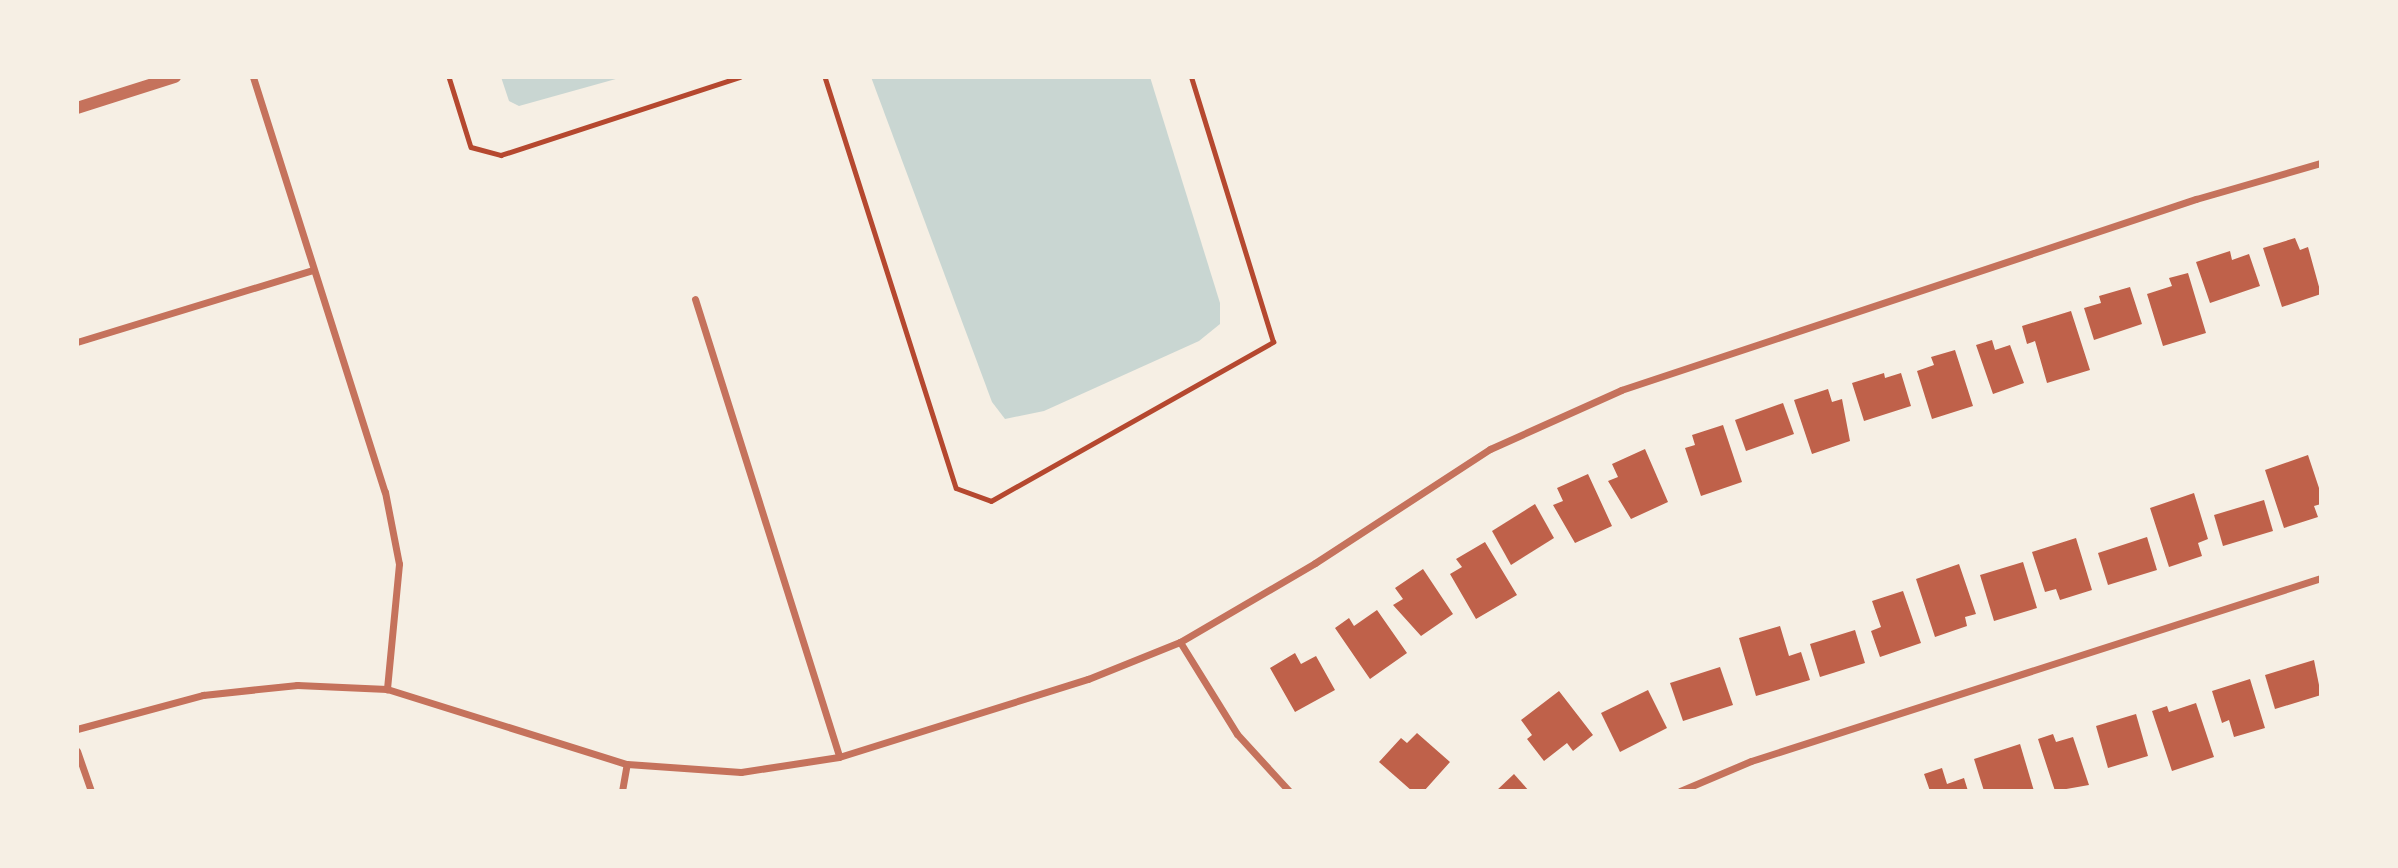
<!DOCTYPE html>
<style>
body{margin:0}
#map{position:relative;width:2398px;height:868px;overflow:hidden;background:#f6efe4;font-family:"Nunito Sans",sans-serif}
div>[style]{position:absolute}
.water>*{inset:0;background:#c9d6d2}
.building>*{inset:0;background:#bf614a}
.path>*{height:4.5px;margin:-2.25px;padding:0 2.25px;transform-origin:2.25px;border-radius:2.25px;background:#b5482f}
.minor>*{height:7px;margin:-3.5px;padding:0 3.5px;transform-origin:3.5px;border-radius:3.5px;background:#c5725c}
.tertiary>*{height:12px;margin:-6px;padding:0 6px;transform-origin:6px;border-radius:6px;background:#c5725c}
span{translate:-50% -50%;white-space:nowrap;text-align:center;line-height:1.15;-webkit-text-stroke:6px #f6efe4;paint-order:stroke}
.frame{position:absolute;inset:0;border:79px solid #f6efe4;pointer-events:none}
</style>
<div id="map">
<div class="water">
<div style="clip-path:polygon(501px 77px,623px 77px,519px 106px,509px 101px)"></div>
<div style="clip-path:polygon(871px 77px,1150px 77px,1220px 303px,1220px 324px,1199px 341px,1044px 411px,1005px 419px,992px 402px)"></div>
</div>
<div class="building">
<div style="clip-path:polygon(2295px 238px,2300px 250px,2308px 247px,2321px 294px,2282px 307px,2263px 248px)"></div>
<div style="clip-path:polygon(2230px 251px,2232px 260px,2249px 254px,2260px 286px,2210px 303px,2196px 262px)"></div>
<div style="clip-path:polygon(2188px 273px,2206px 333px,2163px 346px,2147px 294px,2172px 286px,2169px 278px)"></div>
<div style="clip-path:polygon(2130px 287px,2142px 324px,2094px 340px,2084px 308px,2101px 303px,2099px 296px)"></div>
<div style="clip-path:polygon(2071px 311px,2090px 370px,2047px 383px,2035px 341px,2027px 344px,2022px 326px)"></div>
<div style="clip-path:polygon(1992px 340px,1995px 350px,2010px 345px,2024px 383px,1993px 394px,1976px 345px)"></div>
<div style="clip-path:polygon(1955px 350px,1973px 406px,1932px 419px,1917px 371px,1934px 365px,1931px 357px)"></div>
<div style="clip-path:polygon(1884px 373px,1885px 378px,1901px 373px,1911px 406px,1864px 421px,1852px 383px)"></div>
<div style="clip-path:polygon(1828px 389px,1832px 402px,1842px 399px,1850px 441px,1812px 454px,1794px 400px)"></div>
<div style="clip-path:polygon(1783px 403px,1794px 434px,1746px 451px,1735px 420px)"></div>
<div style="clip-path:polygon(1723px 425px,1742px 482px,1701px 496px,1685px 448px,1695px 445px,1692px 435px)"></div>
<div style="clip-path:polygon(1645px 449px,1668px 502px,1631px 519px,1608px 481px,1618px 477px,1612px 464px)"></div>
<div style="clip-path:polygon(2308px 455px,2321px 494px,2321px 504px,2314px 506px,2318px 517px,2284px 528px,2265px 470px)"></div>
<div style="clip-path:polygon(1588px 474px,1612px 526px,1575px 543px,1553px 505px,1563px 501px,1557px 488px)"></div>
<div style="clip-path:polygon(2194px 493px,2208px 539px,2198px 543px,2202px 556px,2169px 567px,2150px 508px)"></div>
<div style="clip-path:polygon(2264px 500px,2273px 531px,2223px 546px,2214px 515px)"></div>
<div style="clip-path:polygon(1535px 504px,1554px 538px,1511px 565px,1492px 531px)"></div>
<div style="clip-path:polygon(2147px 537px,2157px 570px,2108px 585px,2098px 553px)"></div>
<div style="clip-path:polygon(2076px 538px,2092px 590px,2060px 600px,2056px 589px,2045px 592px,2032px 552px)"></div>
<div style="clip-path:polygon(1485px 542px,1517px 595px,1476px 619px,1450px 574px,1462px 567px,1456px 559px)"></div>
<div style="clip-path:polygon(2023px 562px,2037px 608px,1994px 621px,1980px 575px)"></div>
<div style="clip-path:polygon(1959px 564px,1976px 614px,1965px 617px,1967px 626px,1935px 637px,1916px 579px)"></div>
<div style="clip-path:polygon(1423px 569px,1453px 614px,1421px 636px,1393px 605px,1403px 599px,1395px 588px)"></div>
<div style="clip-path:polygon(1903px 591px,1921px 643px,1880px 657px,1871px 631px,1881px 627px,1872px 601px)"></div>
<div style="clip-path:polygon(1377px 610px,1407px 653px,1370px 679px,1335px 628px,1349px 618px,1354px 626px)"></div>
<div style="clip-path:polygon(1780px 626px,1789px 656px,1801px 652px,1810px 680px,1756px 696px,1739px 638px)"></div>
<div style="clip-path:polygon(1855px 630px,1865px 663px,1820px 677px,1810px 644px)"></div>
<div style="clip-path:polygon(1295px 653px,1301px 664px,1316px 656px,1335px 690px,1295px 712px,1270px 668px)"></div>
<div style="clip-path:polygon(2314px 660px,2321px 695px,2275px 709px,2265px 675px)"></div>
<div style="clip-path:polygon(1720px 667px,1733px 705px,1683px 721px,1670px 683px)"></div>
<div style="clip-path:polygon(2250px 679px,2265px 728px,2234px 737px,2229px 720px,2222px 723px,2212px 691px)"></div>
<div style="clip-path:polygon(1648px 690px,1667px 728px,1620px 752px,1601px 713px)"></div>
<div style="clip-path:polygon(1559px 691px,1593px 735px,1573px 751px,1567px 743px,1544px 761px,1527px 739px,1532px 735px,1521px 720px)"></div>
<div style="clip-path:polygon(2196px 703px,2214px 757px,2172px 771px,2152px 711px,2167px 706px,2169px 712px)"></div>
<div style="clip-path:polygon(2136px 714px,2148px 756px,2108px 768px,2096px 726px)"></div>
<div style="clip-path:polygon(1417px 733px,1450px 762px,1424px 791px,1412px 791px,1379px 762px,1401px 738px,1407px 743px)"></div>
<div style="clip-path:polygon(2053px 734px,2056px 742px,2073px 737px,2089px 785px,2055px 791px,2038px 739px)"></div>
<div style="clip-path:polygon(2020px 744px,2034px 791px,1984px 791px,1974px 759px)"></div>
<div style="clip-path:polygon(1942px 768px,1947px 784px,1964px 778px,1968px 791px,1930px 791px,1924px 774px)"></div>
<div style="clip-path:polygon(1514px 774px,1529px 791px,1496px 791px)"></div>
</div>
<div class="path">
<div style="left:449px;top:77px;width:73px;rotate:72.6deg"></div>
<div style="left:471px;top:147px;width:31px;rotate:15deg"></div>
<div style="left:501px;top:155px;width:251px;rotate:-18.1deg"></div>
<div style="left:825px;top:77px;width:431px;rotate:72.3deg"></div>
<div style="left:956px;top:488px;width:37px;rotate:20deg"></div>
<div style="left:991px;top:501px;width:324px;rotate:-29.4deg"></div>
<div style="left:1273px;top:342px;width:277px;rotate:-107.2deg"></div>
</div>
<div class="minor">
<div style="left:253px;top:77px;width:435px;rotate:72.4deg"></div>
<div style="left:385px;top:492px;width:73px;rotate:79deg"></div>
<div style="left:399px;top:564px;width:126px;rotate:95.5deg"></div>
<div style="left:695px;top:299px;width:480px;rotate:72.5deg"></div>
<div style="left:77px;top:342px;width:247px;rotate:-17deg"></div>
<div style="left:1180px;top:642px;width:108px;rotate:58.2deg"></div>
<div style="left:1237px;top:734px;width:77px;rotate:47.6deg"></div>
<div style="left:77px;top:729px;width:131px;rotate:-15.1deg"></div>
<div style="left:203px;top:695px;width:95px;rotate:-6.1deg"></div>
<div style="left:297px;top:685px;width:90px;rotate:2.5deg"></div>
<div style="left:387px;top:689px;width:251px;rotate:17.4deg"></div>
<div style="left:627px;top:764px;width:114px;rotate:4deg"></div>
<div style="left:741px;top:772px;width:99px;rotate:-8.7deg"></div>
<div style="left:839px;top:757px;width:261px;rotate:-17.4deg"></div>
<div style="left:1088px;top:679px;width:99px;rotate:-21.9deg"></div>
<div style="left:1180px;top:642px;width:156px;rotate:-30.3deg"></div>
<div style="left:1315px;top:563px;width:209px;rotate:-33.1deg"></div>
<div style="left:1490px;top:449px;width:144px;rotate:-24.2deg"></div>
<div style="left:1621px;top:390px;width:606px;rotate:-18.38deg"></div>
<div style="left:2196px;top:199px;width:130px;rotate:-16.1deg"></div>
<div style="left:77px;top:751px;width:42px;rotate:70.7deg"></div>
<div style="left:622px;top:791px;width:27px;rotate:-80deg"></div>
<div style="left:1680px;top:791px;width:77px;rotate:-22.9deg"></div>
<div style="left:1751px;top:761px;width:599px;rotate:-17.8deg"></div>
</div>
<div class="tertiary">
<div style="left:77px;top:108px;width:103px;rotate:-17.6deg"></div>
</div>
<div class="frame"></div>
</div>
